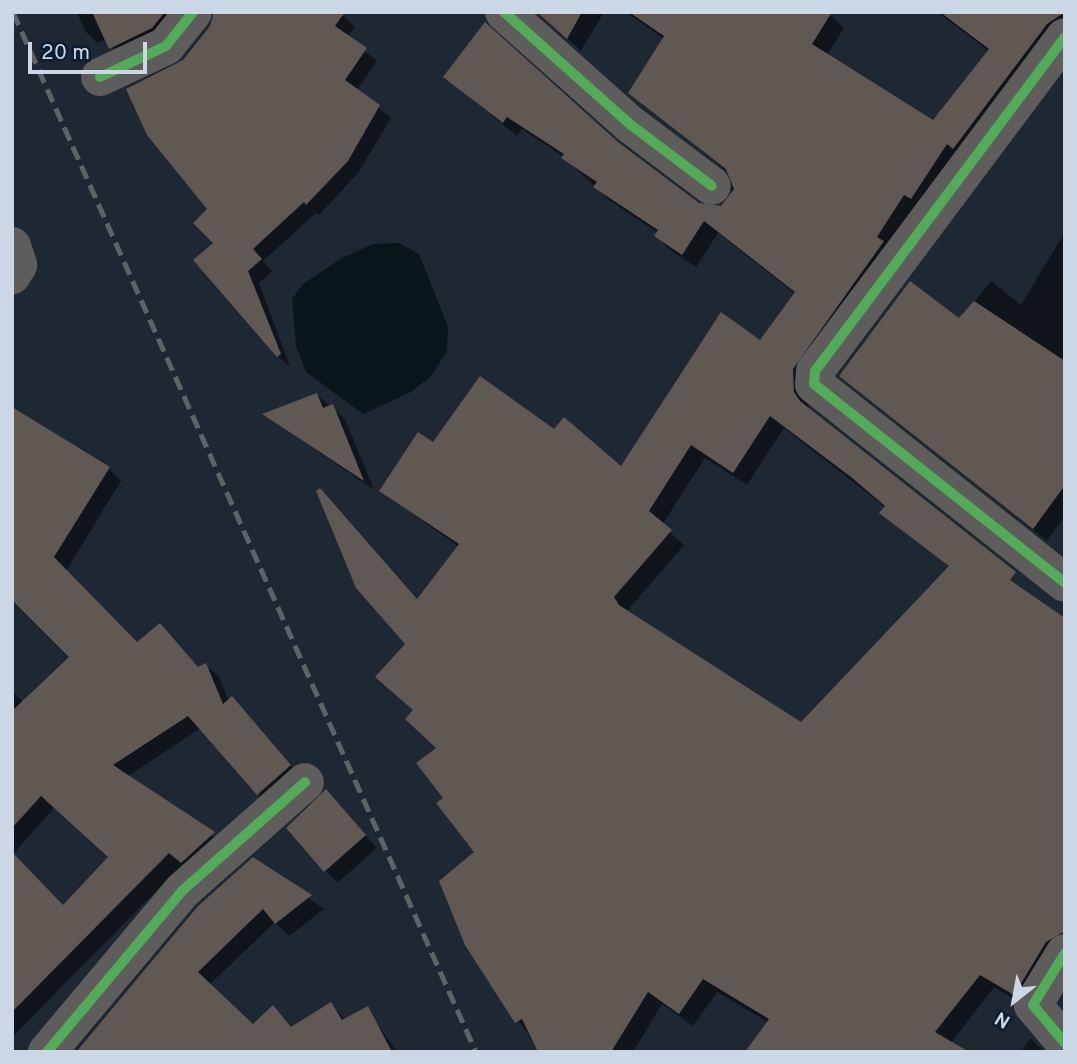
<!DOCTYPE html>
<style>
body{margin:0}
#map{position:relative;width:1077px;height:1064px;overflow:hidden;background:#1d2833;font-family:Overpass,sans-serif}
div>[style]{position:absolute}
.water>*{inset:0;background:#09171b}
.shadow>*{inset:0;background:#0007}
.building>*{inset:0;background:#605853}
.minor>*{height:38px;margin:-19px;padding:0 19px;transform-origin:19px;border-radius:19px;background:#5e5d5b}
.rail>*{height:5px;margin-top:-2.5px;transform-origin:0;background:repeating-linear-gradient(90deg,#5e6365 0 14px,transparent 0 21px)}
.cycleway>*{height:10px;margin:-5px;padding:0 5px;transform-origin:5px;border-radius:5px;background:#51ab58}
span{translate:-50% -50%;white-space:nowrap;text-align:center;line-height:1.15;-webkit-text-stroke:7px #0b1e31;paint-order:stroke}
.frame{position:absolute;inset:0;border:14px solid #cbd7e4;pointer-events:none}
.north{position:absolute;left:979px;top:966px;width:70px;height:70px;-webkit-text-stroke:5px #0b1e31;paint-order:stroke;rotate:211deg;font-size:19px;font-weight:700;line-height:28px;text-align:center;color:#cbd7e4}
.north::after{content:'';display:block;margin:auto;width:24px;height:32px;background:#cbd7e4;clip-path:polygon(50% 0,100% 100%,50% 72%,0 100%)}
.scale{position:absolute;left:28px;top:42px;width:119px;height:32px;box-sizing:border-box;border:4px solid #cbd7e4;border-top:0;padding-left:9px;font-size:21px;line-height:24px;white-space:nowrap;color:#cbd7e4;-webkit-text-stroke:5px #0b1e31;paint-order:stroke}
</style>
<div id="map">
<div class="water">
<div style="clip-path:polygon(399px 243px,419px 254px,448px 327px,447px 351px,431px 376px,411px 392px,363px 414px,306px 372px,296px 346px,292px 299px,303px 284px,342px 258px,373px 244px)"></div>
</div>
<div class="shadow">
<div style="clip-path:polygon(77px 12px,188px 12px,122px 60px,106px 39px,97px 43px,85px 31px)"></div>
<div style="clip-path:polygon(214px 12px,339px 12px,355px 27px,347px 37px,377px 61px,357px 90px,391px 118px,359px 172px,319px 215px,316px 213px,263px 261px,272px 271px,259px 283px,290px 367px,278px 356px,215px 243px,210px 209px)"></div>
<div style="clip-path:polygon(538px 12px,604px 12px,581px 51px)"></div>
<div style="clip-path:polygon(626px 12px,827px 12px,844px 28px,827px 55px,933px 123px,989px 51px,937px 12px,1065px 12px,1065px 35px,805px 398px,811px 412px,912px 528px,784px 428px,747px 485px,705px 458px,662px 525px,684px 545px,626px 612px,801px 725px,1065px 620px,1065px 952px,1028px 1008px,994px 987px,951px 1043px,768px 1022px,717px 992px,693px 1026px,662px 1004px,633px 1052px,540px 1052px,467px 944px,476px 852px,445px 799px,438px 748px,414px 711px,408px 644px,418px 600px,459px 547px,381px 491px,433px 445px,555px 431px,621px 469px,760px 342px,796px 294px,718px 233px,696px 267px,670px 250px,656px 236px,658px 233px,609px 200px,564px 157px,522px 129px,517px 136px,445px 77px,615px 143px,698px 205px,720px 208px,731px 199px,732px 175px,630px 92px,664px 39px)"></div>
<div style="clip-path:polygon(1065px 232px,1065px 516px,1047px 541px,841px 376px,960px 320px,991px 281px,1021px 305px)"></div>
<div style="clip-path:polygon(317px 395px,345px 419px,374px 490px,265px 415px)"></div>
<div style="clip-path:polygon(evenodd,109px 469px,121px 481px,66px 571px,137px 644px,199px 669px,206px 665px,219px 677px,229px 702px,245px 711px,302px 779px,271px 807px,201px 728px,127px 777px,226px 846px,195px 874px,183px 864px,12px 1037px,12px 691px,24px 703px,72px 657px,12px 597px,109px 469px,55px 807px,110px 857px,63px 907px,13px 854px,55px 807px)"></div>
<div style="clip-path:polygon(338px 803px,377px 848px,337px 883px,325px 870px)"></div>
<div style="clip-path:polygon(254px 859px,324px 909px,289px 936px,275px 922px,209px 985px,253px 1026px,273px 1008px,292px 1028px,331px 1004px,345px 1020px,367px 1009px,397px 1052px,75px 1052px,199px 908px)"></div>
<div style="clip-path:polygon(1030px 1038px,1044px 1052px,1021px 1052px)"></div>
</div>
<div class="building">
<div style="clip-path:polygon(92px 12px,165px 12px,152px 28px,109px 49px)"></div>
<div style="clip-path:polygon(214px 12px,345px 12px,335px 26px,367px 48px,345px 80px,380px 105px,348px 161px,306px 205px,304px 202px,253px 249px,262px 259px,248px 271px,281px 354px,277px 357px,193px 260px,213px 243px,193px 223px,207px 209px,147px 135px,126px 89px,183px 60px,210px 26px)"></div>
<div style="clip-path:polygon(537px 12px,582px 12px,567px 39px)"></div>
<div style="clip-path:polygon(evenodd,629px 12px,832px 12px,812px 44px,933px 120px,989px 49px,940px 12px,1065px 12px,1047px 24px,953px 149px,947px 144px,911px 199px,904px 195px,877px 237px,884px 241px,793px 369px,794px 392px,800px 401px,1016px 572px,1010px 580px,1065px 618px,1065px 931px,1046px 942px,1014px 995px,980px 975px,935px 1032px,969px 1052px,745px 1052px,769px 1019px,703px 979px,679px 1014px,648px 992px,611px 1052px,538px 1052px,522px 1019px,515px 1023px,465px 945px,439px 881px,474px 852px,436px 803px,443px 798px,416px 763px,436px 748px,405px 719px,413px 710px,375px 677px,405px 644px,356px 588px,316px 491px,320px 488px,417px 599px,459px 544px,379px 491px,418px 432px,433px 442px,480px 376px,554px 429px,564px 417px,621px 466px,721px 312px,760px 340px,795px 292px,704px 221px,682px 255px,654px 236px,658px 230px,593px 187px,597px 182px,561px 158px,564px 154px,507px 117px,503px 123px,443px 77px,485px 22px,618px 142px,699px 203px,721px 206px,734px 189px,726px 169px,628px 93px,664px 36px,629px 12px,770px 416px,851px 477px,885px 506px,879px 513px,949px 566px,801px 722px,619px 605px,614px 597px,672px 530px,649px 511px,691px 445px,733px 473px,770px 416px)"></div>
<div style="clip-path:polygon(910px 281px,959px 318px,974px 301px,1065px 361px,1065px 485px,1033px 529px,839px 376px)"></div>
<div style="clip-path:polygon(317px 393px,323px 408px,333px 404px,364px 481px,262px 414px)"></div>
<div style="clip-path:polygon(12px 407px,110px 467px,54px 557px,137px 642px,160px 623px,198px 667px,206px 663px,223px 704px,232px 696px,291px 765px,257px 795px,188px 716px,113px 765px,215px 832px,181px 863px,169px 853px,12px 1012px,12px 852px,63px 905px,108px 857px,41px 796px,12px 828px,12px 711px,69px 657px,12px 600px)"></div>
<div style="clip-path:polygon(326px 789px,366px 835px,324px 872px,286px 828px)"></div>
<div style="clip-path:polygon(253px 857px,312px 895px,275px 924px,263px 909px,198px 972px,253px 1024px,273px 1005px,291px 1027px,331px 1002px,342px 1020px,368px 1006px,392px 1052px,76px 1052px,198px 906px)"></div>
</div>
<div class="minor">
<div style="left:504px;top:12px;width:170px;rotate:41.7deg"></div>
<div style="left:631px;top:125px;width:101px;rotate:37deg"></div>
<div style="left:1065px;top:37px;width:417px;rotate:126.8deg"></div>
<div style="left:815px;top:371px;width:13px;rotate:94deg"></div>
<div style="left:814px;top:384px;width:320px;rotate:38.4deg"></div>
<div style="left:100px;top:77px;width:73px;rotate:-25.2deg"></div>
<div style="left:166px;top:46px;width:43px;rotate:-51.5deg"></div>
<div style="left:12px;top:246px;width:20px;rotate:72deg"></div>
<div style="left:18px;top:265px;width:12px;rotate:121deg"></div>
<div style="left:1065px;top:953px;width:61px;rotate:121.6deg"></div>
<div style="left:1033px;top:1005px;width:50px;rotate:49.9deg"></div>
<div style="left:47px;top:1052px;width:210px;rotate:-50deg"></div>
<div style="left:182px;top:891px;width:164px;rotate:-41.5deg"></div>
</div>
<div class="rail">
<div style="left:13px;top:12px;width:1138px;rotate:66deg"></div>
</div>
<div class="cycleway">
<div style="left:504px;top:12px;width:170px;rotate:41.7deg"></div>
<div style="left:631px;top:125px;width:101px;rotate:37deg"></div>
<div style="left:1065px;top:37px;width:417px;rotate:126.8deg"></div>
<div style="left:815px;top:371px;width:13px;rotate:94deg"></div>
<div style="left:814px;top:384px;width:320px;rotate:38.4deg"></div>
<div style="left:100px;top:77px;width:73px;rotate:-25.2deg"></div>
<div style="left:166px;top:46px;width:43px;rotate:-51.5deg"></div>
<div style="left:1065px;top:953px;width:61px;rotate:121.6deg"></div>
<div style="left:1033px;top:1005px;width:50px;rotate:49.9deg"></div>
<div style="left:47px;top:1052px;width:210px;rotate:-50deg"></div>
<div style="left:182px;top:891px;width:164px;rotate:-41.5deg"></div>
</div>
<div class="frame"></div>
<div class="north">N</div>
<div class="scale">20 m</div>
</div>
